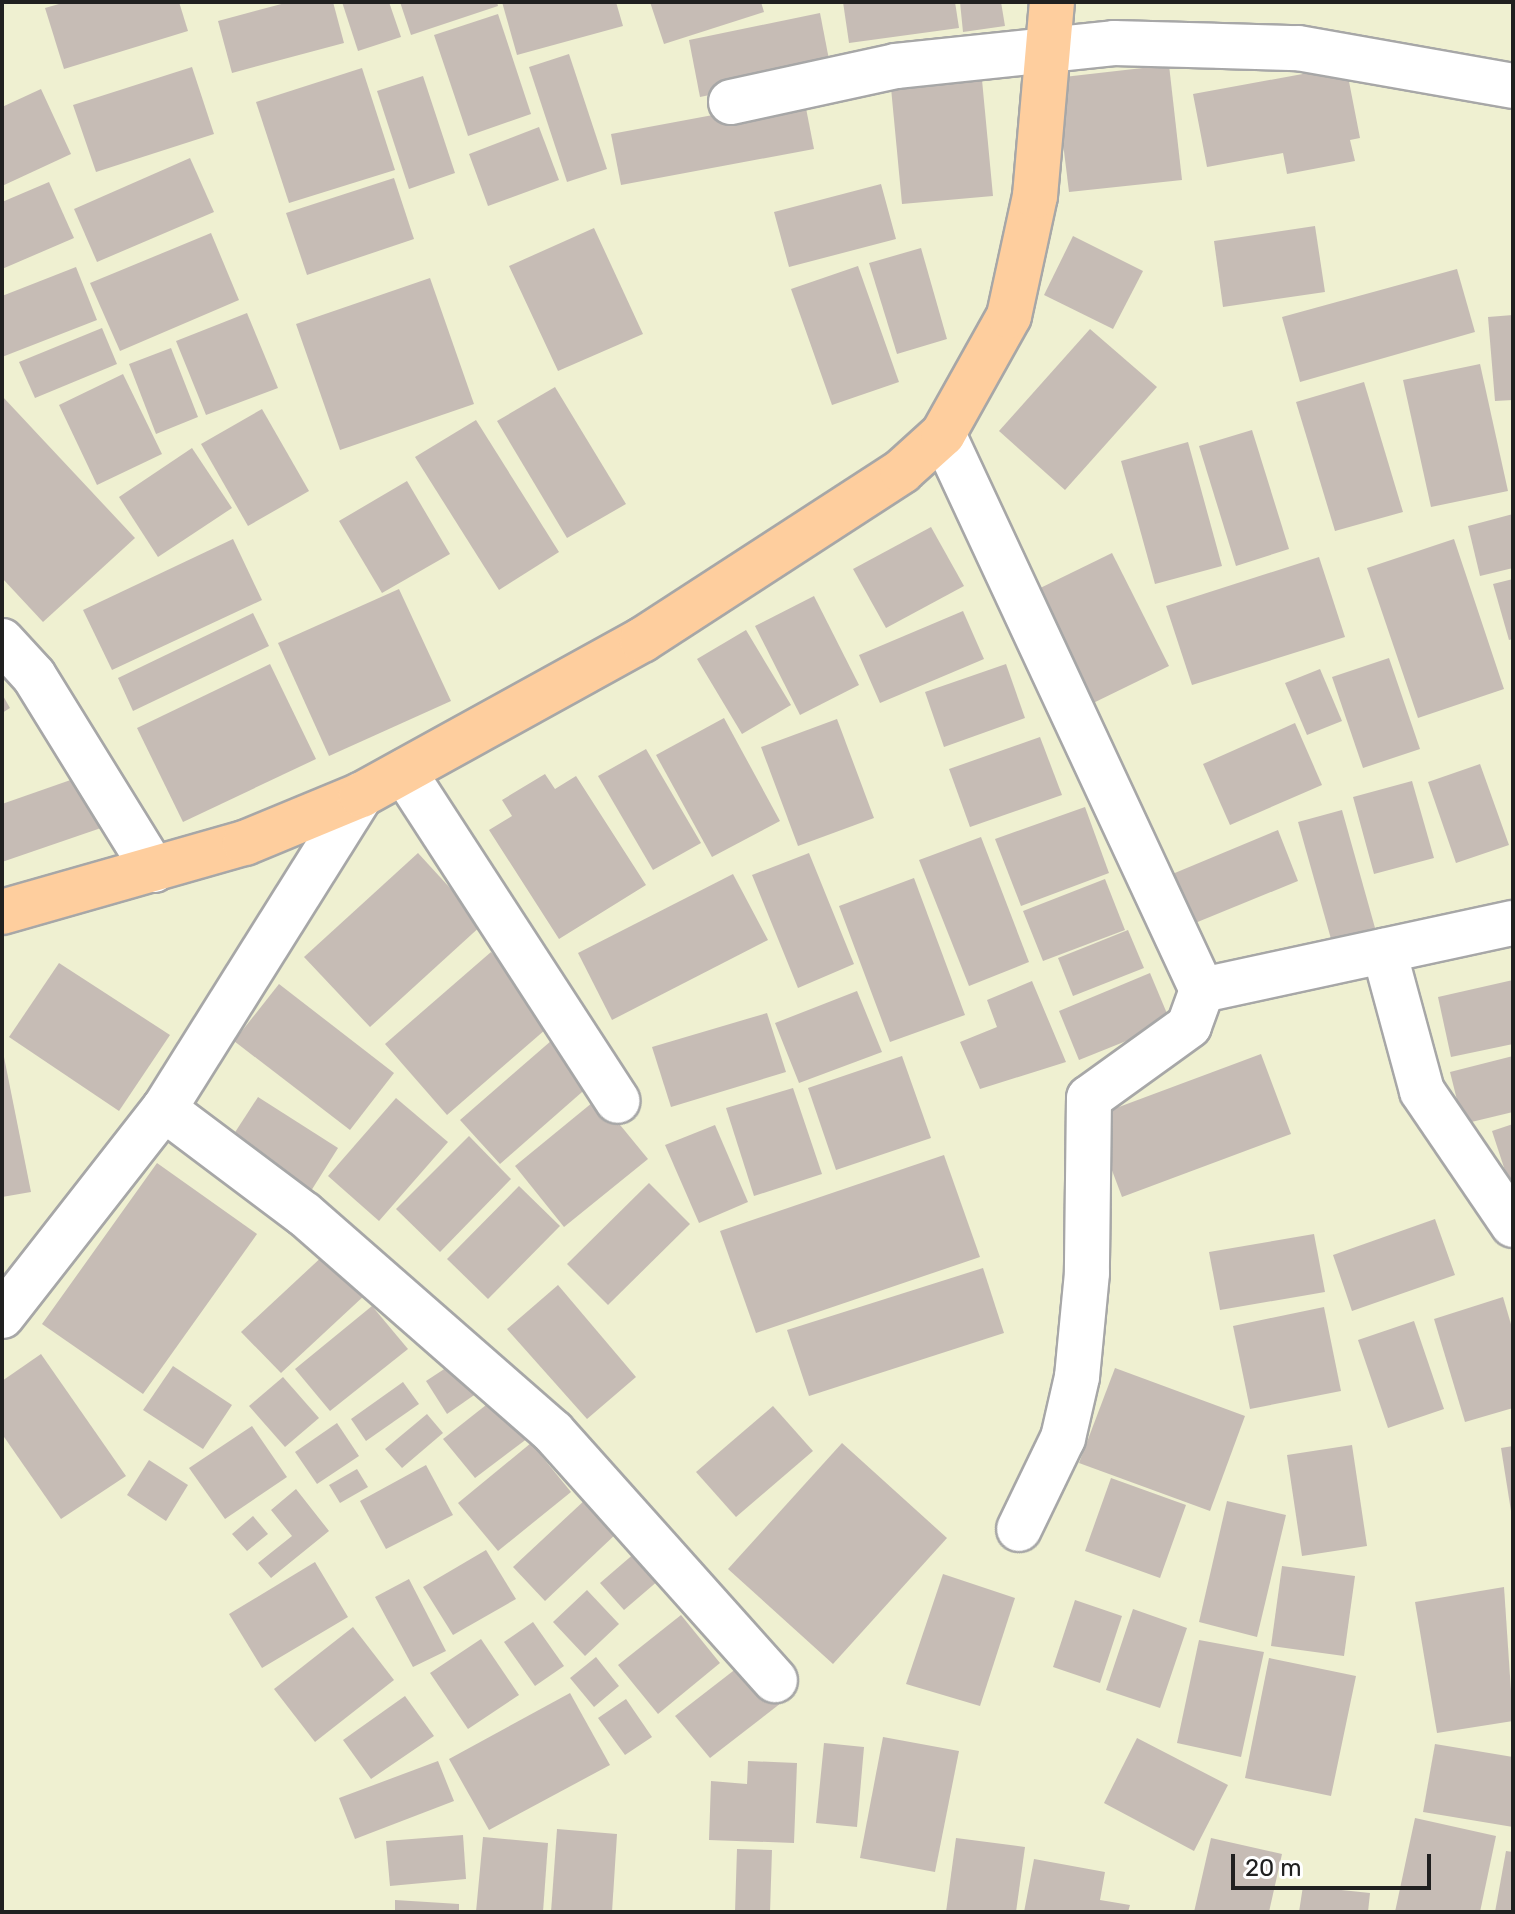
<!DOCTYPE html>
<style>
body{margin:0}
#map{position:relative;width:1515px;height:1914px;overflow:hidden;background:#f1ede6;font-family:Rubik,sans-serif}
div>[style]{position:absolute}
.farmland>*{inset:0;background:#eff0d1}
.building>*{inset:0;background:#c6bcb5}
.roads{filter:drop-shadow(2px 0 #a7a7a7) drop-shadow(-2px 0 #a7a7a7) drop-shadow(0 2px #a7a7a7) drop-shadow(0 -2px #a7a7a7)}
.minor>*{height:44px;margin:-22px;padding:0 22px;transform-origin:22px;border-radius:22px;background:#fff}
.primary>*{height:44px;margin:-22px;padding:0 22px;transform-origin:22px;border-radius:22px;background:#fece9e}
span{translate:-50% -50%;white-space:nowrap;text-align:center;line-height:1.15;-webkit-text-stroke:6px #fff;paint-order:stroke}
.frame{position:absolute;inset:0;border:4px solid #202020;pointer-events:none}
.scale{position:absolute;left:1231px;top:1854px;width:200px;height:36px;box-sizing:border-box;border:4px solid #202020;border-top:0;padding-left:10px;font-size:24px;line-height:28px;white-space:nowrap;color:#202020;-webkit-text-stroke:6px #fff;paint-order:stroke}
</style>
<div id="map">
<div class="farmland">
<div style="clip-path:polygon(2px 2px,1513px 2px,1513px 1912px,2px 1912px)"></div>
</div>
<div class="building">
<div style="clip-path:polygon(66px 2px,179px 2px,188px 31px,64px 69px,45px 8px)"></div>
<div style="clip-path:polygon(289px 2px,333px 2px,344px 43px,232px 73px,218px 21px)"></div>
<div style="clip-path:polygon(342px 2px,389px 2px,401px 37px,358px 51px)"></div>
<div style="clip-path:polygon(400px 2px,497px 2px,498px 6px,411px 35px)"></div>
<div style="clip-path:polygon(502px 2px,616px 2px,623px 26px,517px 55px)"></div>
<div style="clip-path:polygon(650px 2px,761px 2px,764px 12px,664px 44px)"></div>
<div style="clip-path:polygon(843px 2px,955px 2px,959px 28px,849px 43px)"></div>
<div style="clip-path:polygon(960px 2px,1001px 2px,1005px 26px,963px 32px)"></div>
<div style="clip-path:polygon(820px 13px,831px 70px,700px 97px,689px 40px)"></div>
<div style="clip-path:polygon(498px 14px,531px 114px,468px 136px,434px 35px)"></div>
<div style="clip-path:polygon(569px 54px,607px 169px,567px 182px,529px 67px)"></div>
<div style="clip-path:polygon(1169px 65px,1182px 180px,1069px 192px,1055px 78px)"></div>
<div style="clip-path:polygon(1346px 66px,1360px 138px,1350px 140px,1355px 161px,1287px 174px,1283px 153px,1207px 167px,1193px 94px)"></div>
<div style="clip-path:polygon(192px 67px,214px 134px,96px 172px,73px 105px)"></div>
<div style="clip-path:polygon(362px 68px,395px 170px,289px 203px,256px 102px)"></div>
<div style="clip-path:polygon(423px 76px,455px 173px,409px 189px,377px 91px)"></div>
<div style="clip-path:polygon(982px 80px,993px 196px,902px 204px,891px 88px)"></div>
<div style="clip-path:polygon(41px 89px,71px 154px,2px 186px,2px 107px)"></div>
<div style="clip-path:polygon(804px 98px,814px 149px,621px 185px,611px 134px)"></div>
<div style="clip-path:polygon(539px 127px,559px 180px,488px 206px,469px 154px)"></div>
<div style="clip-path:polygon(190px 158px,214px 212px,97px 262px,74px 209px)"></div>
<div style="clip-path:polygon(394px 178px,414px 239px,307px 275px,286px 213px)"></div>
<div style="clip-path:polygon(49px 182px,74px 238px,2px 269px,2px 202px)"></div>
<div style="clip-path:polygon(881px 184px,896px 239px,789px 267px,774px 212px)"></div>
<div style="clip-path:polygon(1315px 226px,1325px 292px,1223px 307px,1214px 241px)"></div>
<div style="clip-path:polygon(594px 228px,643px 334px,558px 371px,509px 266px)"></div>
<div style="clip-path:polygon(211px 233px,239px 300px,120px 351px,90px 283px)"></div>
<div style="clip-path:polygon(1073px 236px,1143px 271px,1113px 329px,1044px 295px)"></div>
<div style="clip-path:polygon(921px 248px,947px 339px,897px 354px,869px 263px)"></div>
<div style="clip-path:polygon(858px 266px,899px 382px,832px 405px,791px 289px)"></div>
<div style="clip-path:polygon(76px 267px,97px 320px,2px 357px,2px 296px)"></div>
<div style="clip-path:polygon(1457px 269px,1475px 332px,1300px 382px,1282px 317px)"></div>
<div style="clip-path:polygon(430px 278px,474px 404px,340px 450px,296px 324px)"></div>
<div style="clip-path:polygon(247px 313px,278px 388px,206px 415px,176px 341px)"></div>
<div style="clip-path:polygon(1513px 315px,1513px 400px,1495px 401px,1488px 317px)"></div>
<div style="clip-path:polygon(102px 328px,117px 364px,35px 398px,19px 362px)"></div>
<div style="clip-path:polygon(1090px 329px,1157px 387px,1065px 490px,999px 431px)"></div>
<div style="clip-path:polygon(171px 348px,198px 417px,156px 434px,129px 364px)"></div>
<div style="clip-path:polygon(1480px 364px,1508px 491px,1431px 507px,1403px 380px)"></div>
<div style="clip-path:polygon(123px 374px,162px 454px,97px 485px,59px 405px)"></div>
<div style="clip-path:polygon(1364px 382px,1403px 512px,1335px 531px,1296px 402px)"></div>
<div style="clip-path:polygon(555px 387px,626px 504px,567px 538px,497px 421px)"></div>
<div style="clip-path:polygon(2px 396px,135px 538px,43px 622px,2px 578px)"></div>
<div style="clip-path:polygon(262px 409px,309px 491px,248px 526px,201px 444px)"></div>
<div style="clip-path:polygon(476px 420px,559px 552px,499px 590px,415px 457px)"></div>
<div style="clip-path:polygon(1252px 430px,1289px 549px,1236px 566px,1199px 446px)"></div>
<div style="clip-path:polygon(1188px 442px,1222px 566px,1155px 584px,1121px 461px)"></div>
<div style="clip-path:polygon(192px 448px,232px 508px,158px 557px,119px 497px)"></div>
<div style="clip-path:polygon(407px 481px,450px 554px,382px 593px,339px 521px)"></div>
<div style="clip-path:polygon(1513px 514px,1513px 568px,1480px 576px,1468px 526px)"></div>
<div style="clip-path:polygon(931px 527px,964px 586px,886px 628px,853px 569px)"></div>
<div style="clip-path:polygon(233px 539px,262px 600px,112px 670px,83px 610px)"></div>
<div style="clip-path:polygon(1454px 539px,1504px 689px,1418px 718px,1367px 568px)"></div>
<div style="clip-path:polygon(1112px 553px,1169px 666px,1085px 707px,1028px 594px)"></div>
<div style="clip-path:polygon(1319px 557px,1345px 637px,1192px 685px,1166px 606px)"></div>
<div style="clip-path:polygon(1513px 579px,1513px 639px,1509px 640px,1493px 584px)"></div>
<div style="clip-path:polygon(399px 589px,451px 701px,329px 756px,278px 643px)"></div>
<div style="clip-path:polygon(814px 596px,859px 685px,800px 715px,755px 626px)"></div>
<div style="clip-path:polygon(963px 611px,984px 659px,880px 703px,859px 655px)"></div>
<div style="clip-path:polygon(253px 613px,269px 646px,133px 711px,118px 678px)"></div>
<div style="clip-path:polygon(746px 630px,791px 705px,742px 734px,697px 659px)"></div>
<div style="clip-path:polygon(1389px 658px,1420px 749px,1363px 768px,1332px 677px)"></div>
<div style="clip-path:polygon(270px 664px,316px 759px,183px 822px,137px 728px)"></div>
<div style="clip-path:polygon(1006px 664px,1025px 718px,944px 747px,925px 692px)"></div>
<div style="clip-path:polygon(1320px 669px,1342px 721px,1307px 735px,1285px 683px)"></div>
<div style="clip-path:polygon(2px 694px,10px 708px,2px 713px)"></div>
<div style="clip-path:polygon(724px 718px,780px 821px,712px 857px,656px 755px)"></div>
<div style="clip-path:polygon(837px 719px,874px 818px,798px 846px,761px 747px)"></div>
<div style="clip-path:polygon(1295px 723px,1322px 785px,1230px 825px,1203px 764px)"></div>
<div style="clip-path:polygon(1040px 737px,1062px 795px,970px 827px,949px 769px)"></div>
<div style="clip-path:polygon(646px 749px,701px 843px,653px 870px,598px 776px)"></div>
<div style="clip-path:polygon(1480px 764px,1509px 845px,1456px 863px,1428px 782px)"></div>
<div style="clip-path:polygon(545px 774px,555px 789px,576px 776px,646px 885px,559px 939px,489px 830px,512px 816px,502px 800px)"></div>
<div style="clip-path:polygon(82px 776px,101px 828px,2px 862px,2px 804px)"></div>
<div style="clip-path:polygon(1412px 781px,1434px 858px,1374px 874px,1353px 797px)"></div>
<div style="clip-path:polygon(1085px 807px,1109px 873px,1021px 906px,995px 839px)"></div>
<div style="clip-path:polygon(1342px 810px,1377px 935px,1333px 946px,1298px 822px)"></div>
<div style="clip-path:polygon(1278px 830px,1298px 881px,1178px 930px,1158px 880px)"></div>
<div style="clip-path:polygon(981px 837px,1029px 962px,969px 986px,919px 860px)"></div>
<div style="clip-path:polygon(418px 853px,483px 924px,370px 1027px,304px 957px)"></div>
<div style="clip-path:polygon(809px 853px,854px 964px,798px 988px,752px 875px)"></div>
<div style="clip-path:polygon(733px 874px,768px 940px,612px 1020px,578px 953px)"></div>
<div style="clip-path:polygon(914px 878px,965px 1015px,890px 1042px,839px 906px)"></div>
<div style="clip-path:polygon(1105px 879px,1125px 930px,1043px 961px,1023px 911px)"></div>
<div style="clip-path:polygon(1128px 930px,1144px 968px,1073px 996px,1058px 958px)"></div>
<div style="clip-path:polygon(491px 952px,553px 1023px,447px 1115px,385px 1044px)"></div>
<div style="clip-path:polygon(59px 963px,170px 1035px,119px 1111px,9px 1037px)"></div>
<div style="clip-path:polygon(1150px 973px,1171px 1023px,1079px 1060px,1059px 1011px)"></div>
<div style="clip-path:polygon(1513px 980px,1513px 1044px,1451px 1057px,1438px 997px)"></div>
<div style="clip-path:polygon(1032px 981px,1066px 1062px,980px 1089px,960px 1042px,997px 1027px,987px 1000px)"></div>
<div style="clip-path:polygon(279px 984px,394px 1073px,350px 1130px,234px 1041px)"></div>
<div style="clip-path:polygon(857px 991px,882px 1052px,799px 1083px,775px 1023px)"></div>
<div style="clip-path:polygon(767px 1013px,786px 1072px,671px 1107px,652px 1047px)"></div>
<div style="clip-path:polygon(559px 1034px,598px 1078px,500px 1164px,460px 1120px)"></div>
<div style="clip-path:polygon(2px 1047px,31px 1192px,2px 1197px)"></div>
<div style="clip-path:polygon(1261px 1054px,1291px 1134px,1122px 1197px,1092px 1117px)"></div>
<div style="clip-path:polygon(902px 1056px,931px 1138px,836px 1170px,808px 1088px)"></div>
<div style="clip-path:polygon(1513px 1056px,1513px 1112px,1463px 1124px,1450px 1072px)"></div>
<div style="clip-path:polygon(793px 1088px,822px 1174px,754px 1196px,726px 1108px)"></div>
<div style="clip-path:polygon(258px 1097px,338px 1148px,311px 1191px,230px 1140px)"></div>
<div style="clip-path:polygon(396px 1098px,448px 1142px,379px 1221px,328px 1176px)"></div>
<div style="clip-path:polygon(598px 1098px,648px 1159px,564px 1227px,515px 1166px)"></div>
<div style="clip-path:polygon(1513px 1124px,1513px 1192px,1512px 1192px,1492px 1131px)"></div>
<div style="clip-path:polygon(715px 1125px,748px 1202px,699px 1223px,665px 1145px)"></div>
<div style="clip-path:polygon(469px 1136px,511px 1179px,440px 1252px,396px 1209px)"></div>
<div style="clip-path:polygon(944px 1155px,980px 1257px,756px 1333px,720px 1231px)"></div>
<div style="clip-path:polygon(157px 1163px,257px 1234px,143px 1394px,42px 1324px)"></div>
<div style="clip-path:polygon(649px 1183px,690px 1224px,608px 1305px,567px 1264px)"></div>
<div style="clip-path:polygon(519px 1186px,560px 1226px,488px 1299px,447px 1259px)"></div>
<div style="clip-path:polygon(1435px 1219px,1455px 1275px,1352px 1311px,1333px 1255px)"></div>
<div style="clip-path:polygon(1314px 1234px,1325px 1292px,1220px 1310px,1209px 1252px)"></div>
<div style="clip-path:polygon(326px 1253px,366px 1294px,281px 1373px,241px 1332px)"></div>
<div style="clip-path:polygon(983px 1268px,1004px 1333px,809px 1396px,787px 1330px)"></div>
<div style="clip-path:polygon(558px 1285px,636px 1377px,587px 1419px,507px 1329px)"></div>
<div style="clip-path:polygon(1503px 1297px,1513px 1331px,1513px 1408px,1465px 1422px,1434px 1319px)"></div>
<div style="clip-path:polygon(372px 1306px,408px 1349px,330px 1411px,295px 1369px)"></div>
<div style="clip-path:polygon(1324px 1307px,1341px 1391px,1250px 1409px,1233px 1326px)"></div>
<div style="clip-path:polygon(1414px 1321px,1444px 1409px,1388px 1428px,1358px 1340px)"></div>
<div style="clip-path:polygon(41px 1354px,126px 1476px,61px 1519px,2px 1434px,2px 1381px)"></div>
<div style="clip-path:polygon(458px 1360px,480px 1391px,447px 1414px,426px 1381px)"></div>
<div style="clip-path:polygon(173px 1366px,232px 1405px,203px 1449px,143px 1410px)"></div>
<div style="clip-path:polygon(1115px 1368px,1245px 1416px,1210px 1511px,1079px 1463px)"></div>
<div style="clip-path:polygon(283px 1377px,319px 1418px,285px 1447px,249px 1406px)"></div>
<div style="clip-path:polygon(403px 1382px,419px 1404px,366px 1441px,351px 1419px)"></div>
<div style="clip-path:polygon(500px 1394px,532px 1435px,475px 1478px,443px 1439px)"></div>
<div style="clip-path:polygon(773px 1406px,813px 1451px,736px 1517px,696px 1472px)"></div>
<div style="clip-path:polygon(427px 1414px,443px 1433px,402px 1468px,385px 1449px)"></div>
<div style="clip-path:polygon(337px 1423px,359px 1456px,317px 1484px,295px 1452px)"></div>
<div style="clip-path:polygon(252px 1426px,287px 1477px,225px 1519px,189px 1468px)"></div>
<div style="clip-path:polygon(531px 1443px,571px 1492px,498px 1551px,458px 1503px)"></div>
<div style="clip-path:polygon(842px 1443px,947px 1538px,833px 1664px,728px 1569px)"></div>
<div style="clip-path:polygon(1352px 1445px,1367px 1546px,1302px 1556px,1287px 1455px)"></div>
<div style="clip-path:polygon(1513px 1446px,1513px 1511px,1511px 1511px,1501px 1448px)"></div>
<div style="clip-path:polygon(149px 1460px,188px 1485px,166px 1521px,127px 1495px)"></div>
<div style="clip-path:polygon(426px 1465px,453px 1515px,386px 1549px,360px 1501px)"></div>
<div style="clip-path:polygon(357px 1469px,368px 1487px,340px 1503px,329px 1485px)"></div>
<div style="clip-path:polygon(1111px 1478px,1186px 1505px,1160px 1578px,1085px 1551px)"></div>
<div style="clip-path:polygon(296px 1489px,329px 1531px,271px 1578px,258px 1563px,292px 1536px,271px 1510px)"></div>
<div style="clip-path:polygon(586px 1499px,618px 1532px,545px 1601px,513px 1567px)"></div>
<div style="clip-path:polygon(1227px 1501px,1286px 1515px,1257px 1637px,1199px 1622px)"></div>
<div style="clip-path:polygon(253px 1516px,268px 1534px,247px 1551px,232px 1534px)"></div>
<div style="clip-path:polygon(643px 1546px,666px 1574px,624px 1610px,600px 1583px)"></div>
<div style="clip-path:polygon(486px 1550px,516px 1599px,453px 1635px,423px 1587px)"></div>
<div style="clip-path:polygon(315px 1562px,348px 1617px,262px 1668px,229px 1614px)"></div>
<div style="clip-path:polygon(1282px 1566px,1355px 1576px,1344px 1656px,1271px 1646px)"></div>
<div style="clip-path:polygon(943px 1574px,1015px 1598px,980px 1706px,906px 1684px)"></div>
<div style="clip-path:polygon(409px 1579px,446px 1651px,413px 1667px,375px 1597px)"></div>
<div style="clip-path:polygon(1504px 1587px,1513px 1721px,1437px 1733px,1415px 1602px)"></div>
<div style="clip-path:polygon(587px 1590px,619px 1624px,585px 1656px,553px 1622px)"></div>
<div style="clip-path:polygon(1075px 1600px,1122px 1616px,1100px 1683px,1053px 1667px)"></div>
<div style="clip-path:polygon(1133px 1609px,1187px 1628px,1160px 1708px,1106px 1690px)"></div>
<div style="clip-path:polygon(681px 1615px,720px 1663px,658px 1714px,618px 1665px)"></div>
<div style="clip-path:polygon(533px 1622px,564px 1666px,535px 1686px,504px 1642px)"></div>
<div style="clip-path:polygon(353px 1627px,394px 1680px,315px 1742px,274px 1689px)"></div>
<div style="clip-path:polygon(481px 1639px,519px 1695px,468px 1729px,430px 1673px)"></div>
<div style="clip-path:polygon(1199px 1640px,1264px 1652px,1241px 1757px,1177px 1743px)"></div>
<div style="clip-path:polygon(596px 1657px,619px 1686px,594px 1707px,570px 1678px)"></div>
<div style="clip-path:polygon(1269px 1658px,1356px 1676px,1331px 1796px,1245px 1778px)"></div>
<div style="clip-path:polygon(746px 1661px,781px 1703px,710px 1758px,675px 1716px)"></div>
<div style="clip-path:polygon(570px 1693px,610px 1765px,489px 1830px,449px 1759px)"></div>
<div style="clip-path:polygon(405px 1696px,434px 1736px,371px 1779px,343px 1740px)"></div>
<div style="clip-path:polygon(626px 1699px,652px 1737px,625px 1755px,598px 1718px)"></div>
<div style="clip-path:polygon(883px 1737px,959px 1751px,935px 1872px,860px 1858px)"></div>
<div style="clip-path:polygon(1137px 1738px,1228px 1785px,1194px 1851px,1104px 1803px)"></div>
<div style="clip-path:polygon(824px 1743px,864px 1747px,857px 1827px,816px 1823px)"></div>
<div style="clip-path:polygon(1435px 1744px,1513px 1757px,1513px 1827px,1423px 1812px)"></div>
<div style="clip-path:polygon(438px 1761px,454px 1801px,355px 1839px,339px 1798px)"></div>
<div style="clip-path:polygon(748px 1761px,797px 1763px,794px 1843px,709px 1840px,711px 1781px,747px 1784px)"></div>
<div style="clip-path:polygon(1415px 1818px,1496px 1836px,1480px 1912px,1395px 1912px)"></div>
<div style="clip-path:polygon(557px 1829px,617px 1834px,612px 1912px,551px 1912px)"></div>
<div style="clip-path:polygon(463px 1835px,466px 1879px,390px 1886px,386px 1841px)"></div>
<div style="clip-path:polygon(483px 1837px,548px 1843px,543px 1912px,476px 1912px)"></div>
<div style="clip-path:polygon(956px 1838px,1025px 1847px,1016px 1912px,946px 1912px)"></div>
<div style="clip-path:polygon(1211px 1838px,1282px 1854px,1269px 1912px,1194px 1912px)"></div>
<div style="clip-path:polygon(737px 1849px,772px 1850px,770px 1912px,735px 1912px)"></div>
<div style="clip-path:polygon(1506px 1851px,1513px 1852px,1513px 1912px,1495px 1912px)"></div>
<div style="clip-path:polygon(1034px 1859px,1105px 1872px,1100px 1900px,1130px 1905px,1128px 1912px,1024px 1912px)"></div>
<div style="clip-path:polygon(1303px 1886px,1370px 1893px,1368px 1912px,1299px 1912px)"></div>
<div style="clip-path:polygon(395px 1900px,459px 1904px,459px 1912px,395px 1912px)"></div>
</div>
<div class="roads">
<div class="minor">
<div style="left:731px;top:102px;width:169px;rotate:-12.3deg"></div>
<div style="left:896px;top:66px;width:219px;rotate:-6deg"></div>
<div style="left:1114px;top:43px;width:184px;rotate:1.6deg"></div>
<div style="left:1298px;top:48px;width:218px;rotate:10deg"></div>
<div style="left:943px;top:434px;width:613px;rotate:65.02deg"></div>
<div style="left:1202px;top:990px;width:38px;rotate:110deg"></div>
<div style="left:1189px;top:1026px;width:123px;rotate:144.2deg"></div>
<div style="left:1089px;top:1098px;width:175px;rotate:90.7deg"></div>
<div style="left:1087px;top:1273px;width:104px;rotate:95.5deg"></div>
<div style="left:1077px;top:1377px;width:63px;rotate:102.9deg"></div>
<div style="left:1063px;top:1438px;width:101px;rotate:115.8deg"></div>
<div style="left:2px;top:641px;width:47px;rotate:47.6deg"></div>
<div style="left:34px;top:676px;width:228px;rotate:58.3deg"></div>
<div style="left:404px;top:772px;width:392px;rotate:57deg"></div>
<div style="left:1384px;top:951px;width:145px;rotate:74.8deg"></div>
<div style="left:1422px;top:1091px;width:162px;rotate:55.8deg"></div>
<div style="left:1202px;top:990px;width:318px;rotate:-12.2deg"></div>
<div style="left:164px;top:1109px;width:175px;rotate:36.9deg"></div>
<div style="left:304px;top:1214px;width:331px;rotate:41.2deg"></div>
<div style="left:553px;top:1432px;width:333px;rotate:48.2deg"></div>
<div style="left:2px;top:1316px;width:263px;rotate:-52deg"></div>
<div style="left:164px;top:1109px;width:371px;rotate:-57.9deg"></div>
</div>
<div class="primary">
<div style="left:2px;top:912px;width:253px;rotate:-15.9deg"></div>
<div style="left:245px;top:843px;width:126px;rotate:-22.5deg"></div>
<div style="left:361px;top:795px;width:321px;rotate:-28.9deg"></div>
<div style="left:642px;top:640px;width:310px;rotate:-33deg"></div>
<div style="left:902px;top:471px;width:55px;rotate:-42.1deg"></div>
<div style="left:943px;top:434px;width:135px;rotate:-60.8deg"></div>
<div style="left:1009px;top:316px;width:123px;rotate:-77.8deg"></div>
<div style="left:1035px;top:196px;width:195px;rotate:-85deg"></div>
</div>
</div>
<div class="frame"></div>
<div class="scale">20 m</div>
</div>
